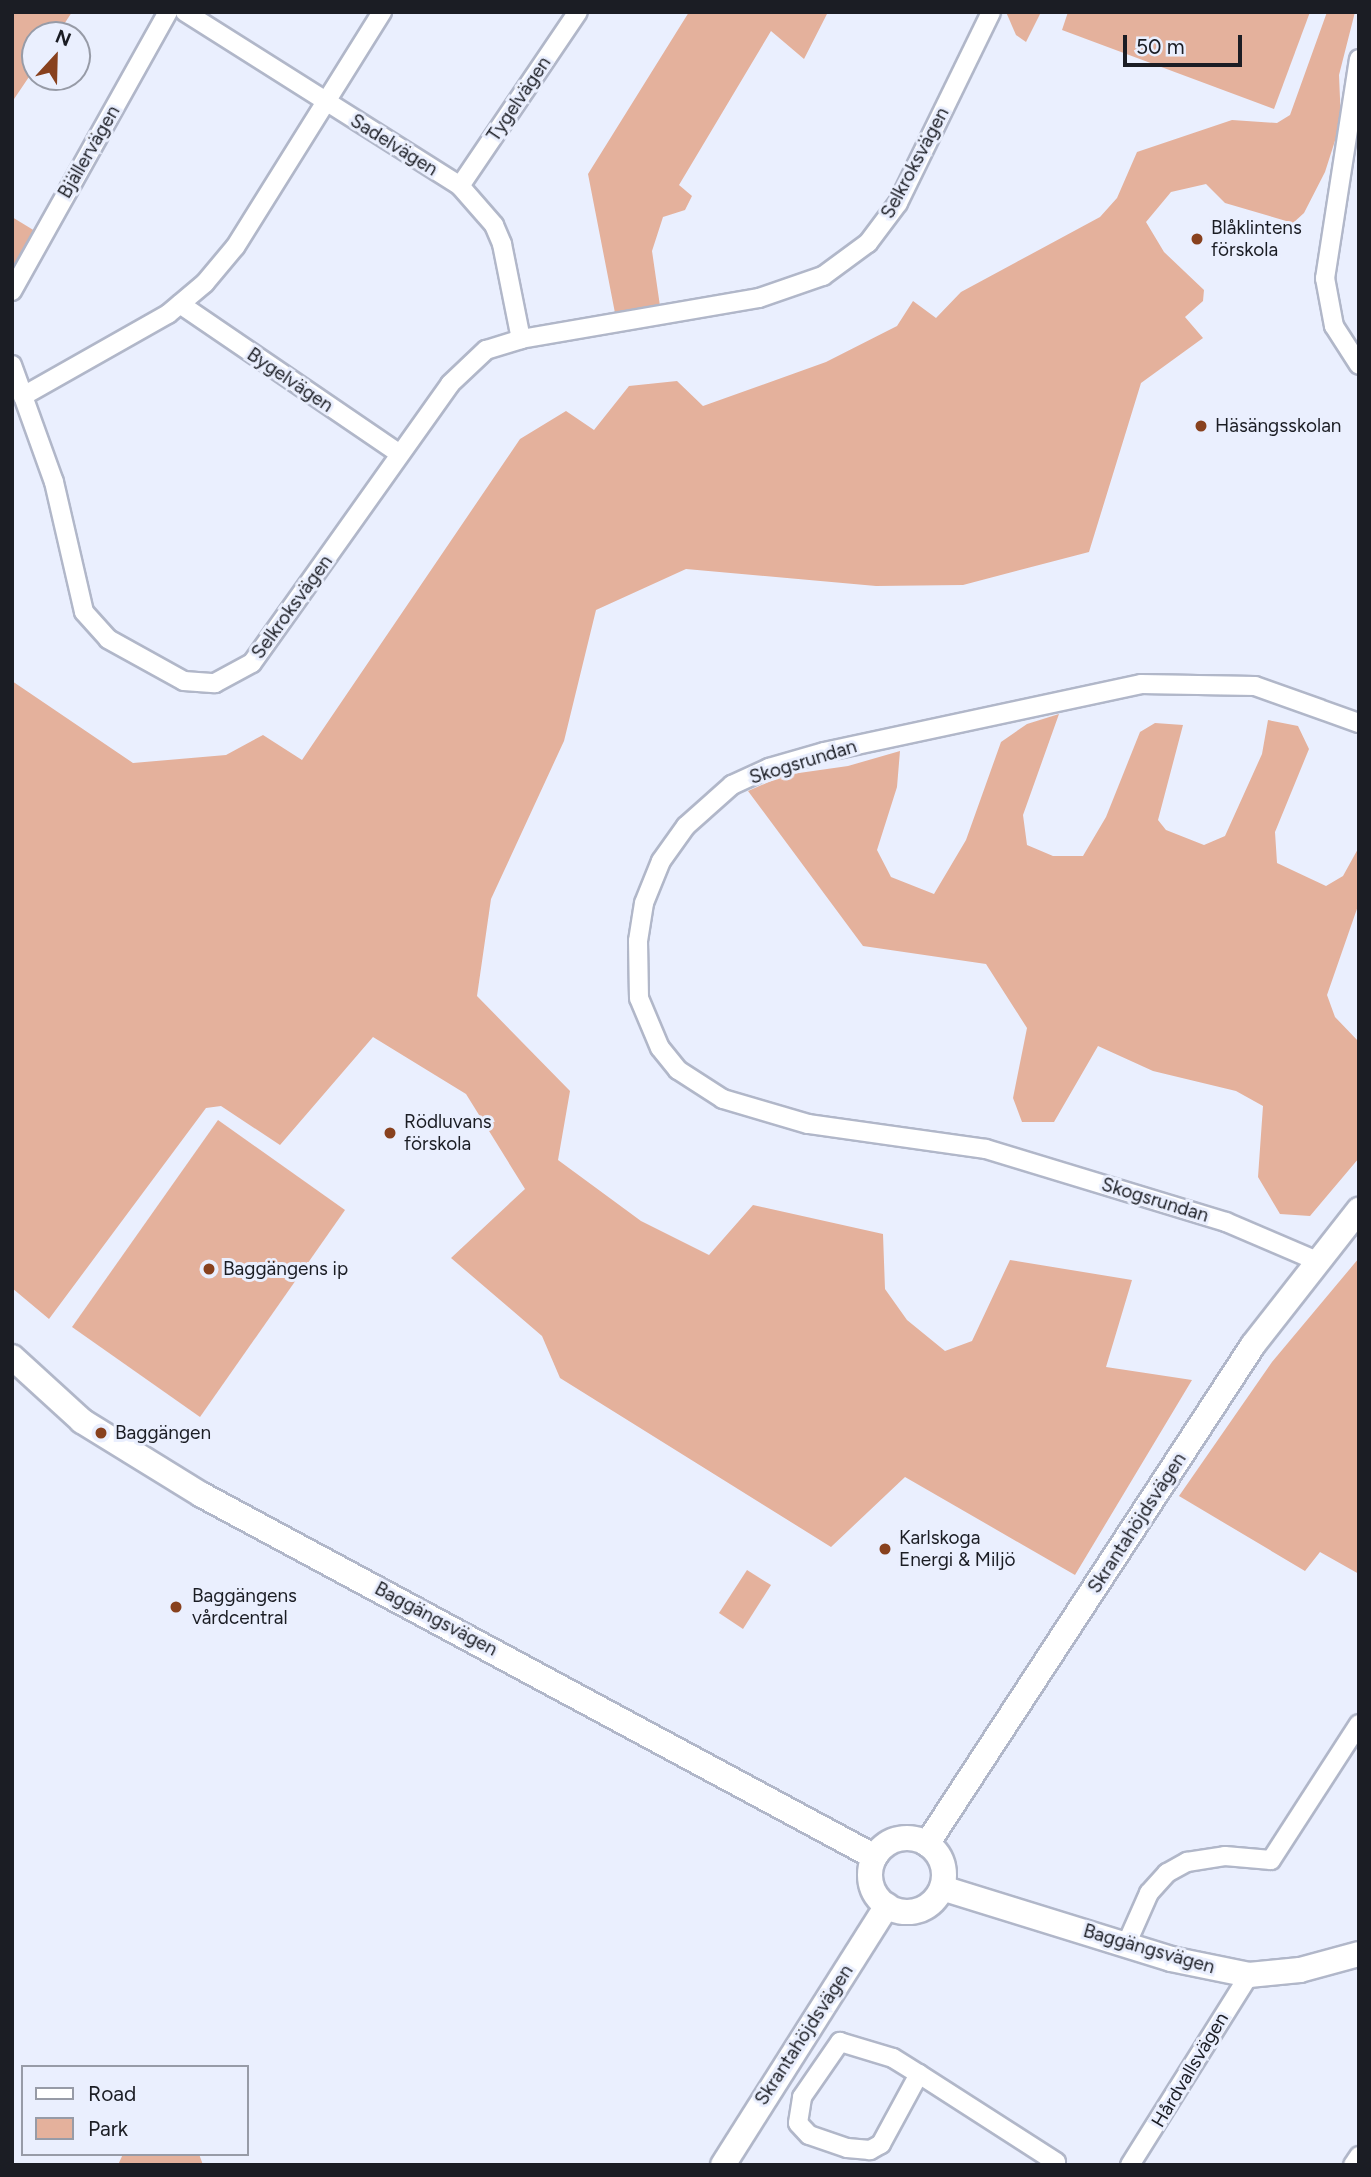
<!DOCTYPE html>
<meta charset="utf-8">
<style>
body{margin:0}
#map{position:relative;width:1371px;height:2177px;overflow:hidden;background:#eaeffe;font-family:Figtree,sans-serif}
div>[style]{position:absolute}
.green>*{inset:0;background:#e4b19c}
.roads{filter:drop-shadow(2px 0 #b1b7c9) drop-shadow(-2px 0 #b1b7c9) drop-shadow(0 2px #b1b7c9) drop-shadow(0 -2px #b1b7c9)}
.street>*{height:18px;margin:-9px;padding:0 9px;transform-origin:9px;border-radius:9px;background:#fff}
.secondary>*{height:24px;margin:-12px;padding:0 12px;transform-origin:12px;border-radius:12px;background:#fff}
.secondary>.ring{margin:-12px;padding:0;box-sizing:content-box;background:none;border:24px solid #fff;border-radius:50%}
.dots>*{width:19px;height:19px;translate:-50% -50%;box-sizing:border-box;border:4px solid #eaeffe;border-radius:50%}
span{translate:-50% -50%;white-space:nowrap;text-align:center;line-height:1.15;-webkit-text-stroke:6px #eaeffe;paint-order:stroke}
.street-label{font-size:19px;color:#1b1d24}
.poi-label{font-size:19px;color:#1b1d24}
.left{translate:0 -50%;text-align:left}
.frame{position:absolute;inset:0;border:14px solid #1b1d24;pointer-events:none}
.legend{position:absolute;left:21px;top:2065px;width:228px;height:91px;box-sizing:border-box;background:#eaeffe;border:2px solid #979ba7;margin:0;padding:9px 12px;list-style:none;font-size:21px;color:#1b1d24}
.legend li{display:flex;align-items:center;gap:14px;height:35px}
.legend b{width:35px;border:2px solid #979ba7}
.north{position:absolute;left:21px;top:21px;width:70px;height:70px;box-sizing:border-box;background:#eaeffe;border:2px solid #979ba7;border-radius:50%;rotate:22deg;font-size:19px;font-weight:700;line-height:28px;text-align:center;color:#1b1d24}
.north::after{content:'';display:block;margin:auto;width:24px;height:32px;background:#88411e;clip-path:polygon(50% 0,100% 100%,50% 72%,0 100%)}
.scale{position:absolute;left:1123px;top:35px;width:119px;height:32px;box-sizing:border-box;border:4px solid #1b1d24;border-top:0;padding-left:9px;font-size:21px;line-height:24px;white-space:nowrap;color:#1b1d24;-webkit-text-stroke:5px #eaeffe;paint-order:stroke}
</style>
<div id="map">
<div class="green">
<div style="clip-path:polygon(12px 12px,72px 12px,57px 35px,35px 35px,35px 68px,12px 102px)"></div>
<div style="clip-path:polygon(689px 12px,828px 12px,804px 59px,771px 31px,679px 185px,692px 196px,685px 210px,663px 217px,652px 251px,660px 306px,615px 313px,588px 174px)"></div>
<div style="clip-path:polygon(1006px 12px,1041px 12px,1026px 42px,1016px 35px)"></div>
<div style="clip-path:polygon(1068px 12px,1310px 12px,1274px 109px,1062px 30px)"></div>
<div style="clip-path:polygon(1327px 12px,1355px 12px,1339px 75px,1341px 122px,1325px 172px,1304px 213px,1293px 223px,1225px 203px,1206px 184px,1171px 192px,1146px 222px,1164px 252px,1204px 290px,1203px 301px,1185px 317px,1203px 338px,1141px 383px,1089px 552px,963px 585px,876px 586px,686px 569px,596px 610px,564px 741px,491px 899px,477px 996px,570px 1091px,558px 1160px,641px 1221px,709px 1255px,753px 1205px,883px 1234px,885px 1289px,907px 1320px,945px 1351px,972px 1341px,1010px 1260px,1132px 1280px,1106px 1367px,1192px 1380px,1075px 1575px,905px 1477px,831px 1547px,560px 1378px,542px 1336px,451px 1258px,525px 1189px,466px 1094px,373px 1037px,280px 1145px,221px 1106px,206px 1108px,49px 1319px,12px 1288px,12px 681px,133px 763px,226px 755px,263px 735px,302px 760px,520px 439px,566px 411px,594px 430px,629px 386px,677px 381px,703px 406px,826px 362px,897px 326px,913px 301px,936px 318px,961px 292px,1100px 217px,1117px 198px,1137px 152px,1232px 120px,1277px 123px,1290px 115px)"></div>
<div style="clip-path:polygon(12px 217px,35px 231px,12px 279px)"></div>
<div style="clip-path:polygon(1059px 714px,1023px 815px,1027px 845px,1053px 856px,1083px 856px,1106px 817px,1140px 732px,1155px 723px,1183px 725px,1158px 820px,1166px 830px,1204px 845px,1225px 836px,1262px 754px,1268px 720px,1298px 726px,1309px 749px,1275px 832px,1277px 863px,1326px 886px,1343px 876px,1359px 847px,1359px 903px,1327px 995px,1335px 1017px,1359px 1042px,1359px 1158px,1310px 1216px,1280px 1214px,1258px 1177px,1263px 1106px,1236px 1091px,1153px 1071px,1098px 1046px,1054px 1122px,1022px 1122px,1013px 1098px,1027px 1028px,986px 964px,863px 946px,748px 791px,785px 775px,848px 766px,900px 751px,897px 787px,877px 850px,891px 877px,934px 894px,966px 840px,1001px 742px,1027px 724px)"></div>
<div style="clip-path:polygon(218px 1120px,345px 1210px,200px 1417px,72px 1327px)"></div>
<div style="clip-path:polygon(1359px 1258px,1359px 1574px,1320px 1552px,1305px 1571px,1179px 1496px,1272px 1362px)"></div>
<div style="clip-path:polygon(747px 1570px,771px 1585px,743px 1629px,719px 1613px)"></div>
<div style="clip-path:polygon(123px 2154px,199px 2154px,203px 2165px,118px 2165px)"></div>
</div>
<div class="roads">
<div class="street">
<div style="left:185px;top:12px;width:325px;rotate:32.3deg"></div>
<div style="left:460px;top:186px;width:52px;rotate:48.9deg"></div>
<div style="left:494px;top:225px;width:21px;rotate:67deg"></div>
<div style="left:502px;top:244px;width:97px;rotate:78.7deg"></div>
<div style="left:382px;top:12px;width:277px;rotate:122deg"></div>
<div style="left:235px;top:247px;width:47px;rotate:129.8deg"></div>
<div style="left:205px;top:283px;width:48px;rotate:140deg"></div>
<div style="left:168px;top:314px;width:167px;rotate:150.5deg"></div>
<div style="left:23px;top:396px;width:91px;rotate:70.2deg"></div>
<div style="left:54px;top:482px;width:133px;rotate:77deg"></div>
<div style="left:84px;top:612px;width:36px;rotate:48deg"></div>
<div style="left:108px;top:639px;width:87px;rotate:28.9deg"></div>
<div style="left:184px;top:681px;width:31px;rotate:4deg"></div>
<div style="left:215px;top:683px;width:42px;rotate:-28.4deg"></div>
<div style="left:252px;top:663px;width:342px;rotate:-54.6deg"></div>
<div style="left:450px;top:384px;width:50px;rotate:-43.4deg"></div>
<div style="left:486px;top:350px;width:37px;rotate:-17deg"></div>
<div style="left:521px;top:339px;width:242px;rotate:-9.8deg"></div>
<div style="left:759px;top:298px;width:68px;rotate:-19deg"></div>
<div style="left:823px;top:276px;width:56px;rotate:-36.3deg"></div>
<div style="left:868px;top:243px;width:50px;rotate:-53.1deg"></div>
<div style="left:898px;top:203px;width:212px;rotate:-64deg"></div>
<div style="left:1359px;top:59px;width:222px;rotate:98.8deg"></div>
<div style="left:1325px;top:278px;width:49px;rotate:79.4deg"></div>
<div style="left:1334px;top:326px;width:46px;rotate:57.3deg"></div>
<div style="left:460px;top:186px;width:210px;rotate:-55.9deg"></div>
<div style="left:12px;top:291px;width:320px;rotate:-60.8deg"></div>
<div style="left:180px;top:304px;width:266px;rotate:34.3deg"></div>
<div style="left:12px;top:365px;width:33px;rotate:70deg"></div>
<div style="left:1317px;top:1261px;width:99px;rotate:-156.8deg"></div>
<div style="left:1226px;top:1222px;width:251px;rotate:-163.1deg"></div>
<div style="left:986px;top:1149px;width:180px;rotate:-172deg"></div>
<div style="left:808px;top:1124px;width:89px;rotate:-163.6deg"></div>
<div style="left:723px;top:1099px;width:54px;rotate:-147.2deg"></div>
<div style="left:678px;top:1070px;width:28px;rotate:-129deg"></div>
<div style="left:660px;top:1048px;width:54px;rotate:-112.8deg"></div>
<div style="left:639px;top:998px;width:57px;rotate:-91deg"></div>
<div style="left:638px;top:941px;width:38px;rotate:-81deg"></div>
<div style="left:644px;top:903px;width:45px;rotate:-68deg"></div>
<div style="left:661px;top:861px;width:43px;rotate:-54.5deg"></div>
<div style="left:686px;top:826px;width:62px;rotate:-41.7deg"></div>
<div style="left:732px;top:785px;width:41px;rotate:-24.7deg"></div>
<div style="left:769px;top:768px;width:57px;rotate:-16.2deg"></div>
<div style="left:824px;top:752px;width:324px;rotate:-12.1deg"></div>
<div style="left:1141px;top:684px;width:114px;rotate:1deg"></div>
<div style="left:1255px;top:686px;width:110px;rotate:19.6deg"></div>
<div style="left:1126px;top:1945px;width:57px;rotate:-66.1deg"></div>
<div style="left:1149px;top:1893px;width:27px;rotate:-48deg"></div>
<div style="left:1167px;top:1873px;width:23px;rotate:-29deg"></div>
<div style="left:1187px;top:1862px;width:38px;rotate:-9deg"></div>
<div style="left:1225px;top:1856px;width:46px;rotate:5deg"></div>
<div style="left:1271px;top:1860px;width:162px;rotate:-57.1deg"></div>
<div style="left:919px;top:2074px;width:80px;rotate:118.5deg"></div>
<div style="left:881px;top:2144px;width:13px;rotate:151deg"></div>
<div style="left:870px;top:2150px;width:23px;rotate:-175deg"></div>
<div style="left:847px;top:2148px;width:40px;rotate:-161.1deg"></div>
<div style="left:809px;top:2135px;width:16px;rotate:-133deg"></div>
<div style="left:798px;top:2123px;width:26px;rotate:-81deg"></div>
<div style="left:802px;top:2097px;width:67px;rotate:-55.4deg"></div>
<div style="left:840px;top:2042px;width:55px;rotate:16.8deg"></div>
<div style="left:893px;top:2058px;width:31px;rotate:32deg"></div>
<div style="left:919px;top:2074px;width:163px;rotate:32.7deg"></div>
<div style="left:1130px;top:2165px;width:224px;rotate:-57.9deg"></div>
<div style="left:1353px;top:2165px;width:11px;rotate:-56deg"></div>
</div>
<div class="secondary">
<div style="left:12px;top:1357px;width:95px;rotate:42.4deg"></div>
<div style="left:82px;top:1421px;width:141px;rotate:31.7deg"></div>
<div style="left:202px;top:1495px;width:764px;rotate:28.28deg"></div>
<div class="ring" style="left:870px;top:1838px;width:50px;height:50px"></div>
<div style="left:927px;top:1844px;width:596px;rotate:-56.84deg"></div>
<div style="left:1253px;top:1345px;width:172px;rotate:-51.9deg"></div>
<div style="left:942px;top:1888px;width:240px;rotate:17.2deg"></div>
<div style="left:1171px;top:1959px;width:80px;rotate:11.6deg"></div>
<div style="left:1249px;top:1975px;width:51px;rotate:-5.6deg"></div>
<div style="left:1300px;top:1970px;width:61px;rotate:-15.2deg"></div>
<div style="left:723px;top:2165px;width:307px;rotate:-57.7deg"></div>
</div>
</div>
<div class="dots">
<div style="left:1197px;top:239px;background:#88411e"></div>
<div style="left:1201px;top:426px;background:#88411e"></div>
<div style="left:390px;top:1133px;background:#88411e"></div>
<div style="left:209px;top:1269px;background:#88411e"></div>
<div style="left:101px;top:1433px;background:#88411e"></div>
<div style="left:885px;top:1549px;background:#88411e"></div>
<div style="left:176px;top:1607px;background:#88411e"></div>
</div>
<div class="street-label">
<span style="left:519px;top:99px;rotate:-56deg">Tygelvägen</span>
<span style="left:394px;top:145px;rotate:32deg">Sadelvägen</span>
<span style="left:89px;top:152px;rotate:-60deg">Bjällervägen</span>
<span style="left:915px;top:163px;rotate:-62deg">Selkroksvägen</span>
<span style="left:290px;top:380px;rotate:34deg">Bygelvägen</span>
<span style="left:292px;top:607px;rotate:-54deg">Selkroksvägen</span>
<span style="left:803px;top:762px;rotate:-17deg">Skogsrundan</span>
<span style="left:1155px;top:1200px;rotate:17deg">Skogsrundan</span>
<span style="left:1137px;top:1523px;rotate:-57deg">Skrantahöjdsvägen</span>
<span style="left:436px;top:1619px;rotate:28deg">Baggängsvägen</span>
<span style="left:1149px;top:1949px;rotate:16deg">Baggängsvägen</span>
<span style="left:804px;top:2035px;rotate:-57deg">Skrantahöjdsvägen</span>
<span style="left:1190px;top:2070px;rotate:-59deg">Hårdvallsvägen</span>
</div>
<div class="poi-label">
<span class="left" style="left:1211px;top:239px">Blåklintens<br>förskola</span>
<span class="left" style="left:1215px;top:426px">Häsängsskolan</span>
<span class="left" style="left:404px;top:1133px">Rödluvans<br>förskola</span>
<span class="left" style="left:223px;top:1269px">Baggängens ip</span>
<span class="left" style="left:115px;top:1433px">Baggängen</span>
<span class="left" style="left:899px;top:1549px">Karlskoga<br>Energi &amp; Miljö</span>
<span class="left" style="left:192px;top:1607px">Baggängens<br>vårdcentral</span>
</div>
<div class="frame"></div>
<ul class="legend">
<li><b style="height:9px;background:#fff"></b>Road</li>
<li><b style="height:19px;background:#e4b19c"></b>Park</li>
</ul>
<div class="north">N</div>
<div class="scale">50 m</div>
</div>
